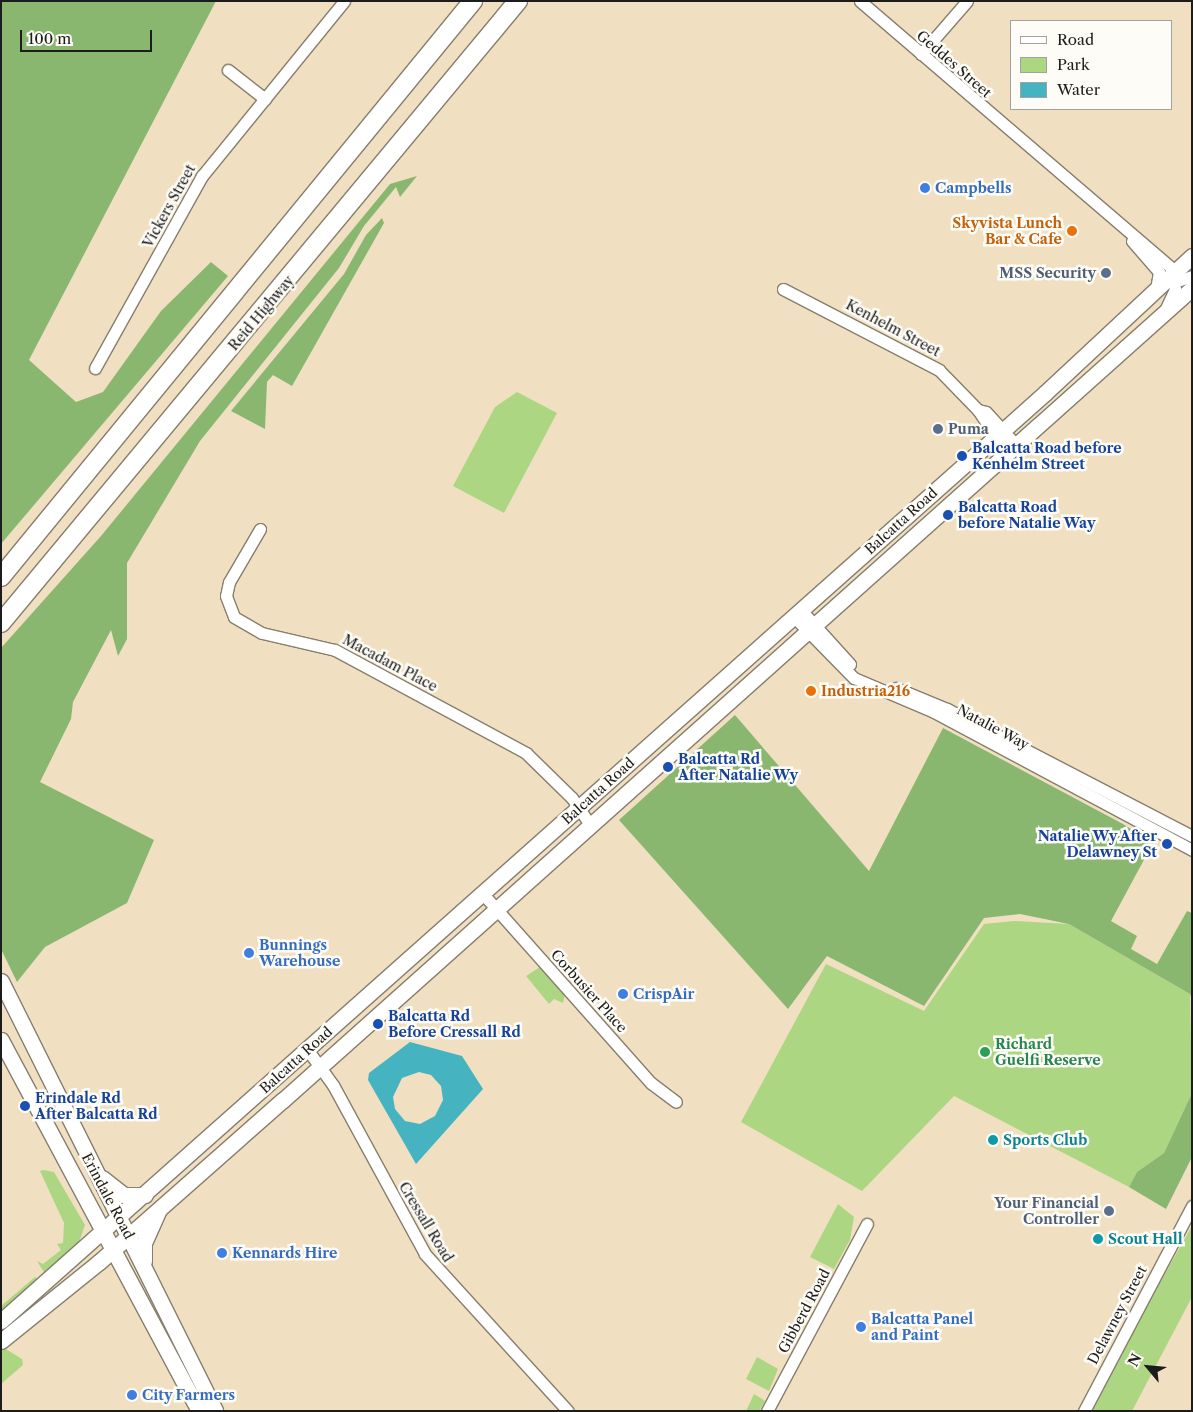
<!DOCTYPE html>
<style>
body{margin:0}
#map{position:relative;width:1193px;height:1412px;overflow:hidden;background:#f0e0c1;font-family:"Libre Caslon Text",serif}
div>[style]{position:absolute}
.green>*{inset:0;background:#acd682}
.forest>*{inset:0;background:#89b770}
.water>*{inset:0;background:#45b3c0}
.roads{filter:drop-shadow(1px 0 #867e6e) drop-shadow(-1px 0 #867e6e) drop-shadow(0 1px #867e6e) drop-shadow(0 -1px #867e6e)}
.minor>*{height:11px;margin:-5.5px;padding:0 5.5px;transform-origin:5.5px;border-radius:5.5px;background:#fff}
.major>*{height:15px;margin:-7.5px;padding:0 7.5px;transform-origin:7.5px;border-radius:7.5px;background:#fff}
.highway>*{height:18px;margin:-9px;padding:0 9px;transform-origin:9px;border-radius:9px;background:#fff}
.dots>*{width:14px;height:14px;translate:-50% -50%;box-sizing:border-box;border:2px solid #fdfcf7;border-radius:50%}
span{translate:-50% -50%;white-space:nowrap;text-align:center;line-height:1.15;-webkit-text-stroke:5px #fdfcf7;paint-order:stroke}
.street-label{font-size:14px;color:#1c1c1c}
.shop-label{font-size:14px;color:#366cbe;font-weight:700}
.left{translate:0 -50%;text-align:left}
.food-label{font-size:14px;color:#c56008;font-weight:700}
.right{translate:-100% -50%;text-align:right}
.service-label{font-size:14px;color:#4e5e75;font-weight:700}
.transit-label{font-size:14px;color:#164399;font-weight:700}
.leisure-label{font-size:14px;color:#27864d;font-weight:700}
.culture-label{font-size:14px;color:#0d838f;font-weight:700}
.frame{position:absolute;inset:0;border:2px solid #1c1c1c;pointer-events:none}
.legend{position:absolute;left:1010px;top:20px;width:162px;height:90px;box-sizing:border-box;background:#fdfcf7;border:1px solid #a3a29f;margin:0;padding:6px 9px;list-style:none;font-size:15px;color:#1c1c1c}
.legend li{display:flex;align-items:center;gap:10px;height:25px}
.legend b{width:25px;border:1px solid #a3a29f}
.north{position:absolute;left:1123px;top:1342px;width:50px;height:50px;-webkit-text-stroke:4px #fdfcf7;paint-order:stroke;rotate:298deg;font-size:14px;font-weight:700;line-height:20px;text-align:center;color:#1c1c1c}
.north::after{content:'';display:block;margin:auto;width:18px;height:22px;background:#1c1c1c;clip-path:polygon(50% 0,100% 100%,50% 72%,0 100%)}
.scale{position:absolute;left:20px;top:30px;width:132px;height:22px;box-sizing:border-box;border:2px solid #1c1c1c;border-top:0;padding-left:6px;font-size:15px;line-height:18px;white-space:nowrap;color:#1c1c1c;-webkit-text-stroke:4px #fdfcf7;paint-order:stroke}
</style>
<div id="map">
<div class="green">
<div style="clip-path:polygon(517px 392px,557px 413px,504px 513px,453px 486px,495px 407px)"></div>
<div style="clip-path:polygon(1014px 921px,1069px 924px,1190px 994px,1192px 1093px,1164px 1153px,1137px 1172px,1129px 1187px,954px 1096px,862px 1191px,741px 1122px,826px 964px,924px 1011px,984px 924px)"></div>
<div style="clip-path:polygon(540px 967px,565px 994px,563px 1003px,554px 999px,549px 1004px,526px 976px)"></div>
<div style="clip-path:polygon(44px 1170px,54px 1172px,85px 1225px,78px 1245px,45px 1274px,37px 1261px,43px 1264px,61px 1250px,57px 1244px,63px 1243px,64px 1223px,40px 1171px)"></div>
<div style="clip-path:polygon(838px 1204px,854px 1217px,850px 1240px,834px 1269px,810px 1257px)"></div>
<div style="clip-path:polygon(1192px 1226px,1192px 1297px,1132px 1411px,1087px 1411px)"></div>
<div style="clip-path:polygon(35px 1277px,39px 1280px,1px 1315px,1px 1306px)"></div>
<div style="clip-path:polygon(1px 1346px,22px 1359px,23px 1365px,1px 1384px)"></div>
<div style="clip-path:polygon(757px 1357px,778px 1369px,769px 1391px,746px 1379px)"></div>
<div style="clip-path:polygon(754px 1394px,765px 1401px,759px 1411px,746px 1411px)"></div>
</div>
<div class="forest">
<div style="clip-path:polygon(1px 1px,216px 1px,29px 360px,76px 402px,103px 392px,161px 311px,211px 262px,228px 276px,1px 544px)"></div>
<div style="clip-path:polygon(417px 176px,400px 197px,396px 187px,364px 226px,339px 268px,200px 441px,127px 563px,127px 639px,118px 656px,111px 630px,73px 702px,71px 719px,40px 782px,154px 840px,127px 903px,45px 947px,17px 982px,1px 949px,1px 648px,101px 536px,390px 184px)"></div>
<div style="clip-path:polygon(382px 218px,384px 223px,292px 386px,273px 375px,267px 382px,265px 429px,231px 411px,344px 274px,366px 235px)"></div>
<div style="clip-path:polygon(735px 715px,869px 871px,943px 728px,1123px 824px,1153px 843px,1111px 921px,1137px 936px,1131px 949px,1157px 964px,1187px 911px,1192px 913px,1192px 1000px,1190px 994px,1069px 924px,1020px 914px,984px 918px,924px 1006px,827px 956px,788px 1009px,619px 820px)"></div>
<div style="clip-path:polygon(1192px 1093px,1192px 1157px,1166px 1209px,1129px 1187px,1137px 1172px,1164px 1153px)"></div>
</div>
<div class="water">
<div style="clip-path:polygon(evenodd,410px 1042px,462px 1056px,483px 1089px,416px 1164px,368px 1080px,369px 1073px,410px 1042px,419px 1072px,431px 1075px,441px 1086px,443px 1100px,435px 1116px,420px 1124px,405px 1121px,395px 1109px,393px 1097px,402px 1078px,419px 1072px)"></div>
</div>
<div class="roads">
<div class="minor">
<div style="left:860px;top:1px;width:411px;rotate:40.6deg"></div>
<div style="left:1172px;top:268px;width:21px;rotate:82deg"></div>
<div style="left:1175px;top:289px;width:21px;rotate:115deg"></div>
<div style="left:921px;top:54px;width:70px;rotate:-49deg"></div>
<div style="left:228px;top:70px;width:47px;rotate:38.1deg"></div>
<div style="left:1132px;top:241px;width:41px;rotate:48.9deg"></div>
<div style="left:1159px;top:272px;width:17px;rotate:100deg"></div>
<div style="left:1169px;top:277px;width:11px;rotate:15deg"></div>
<div style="left:1180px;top:280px;width:13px;rotate:-18deg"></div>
<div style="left:783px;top:289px;width:176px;rotate:27.4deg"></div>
<div style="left:939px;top:370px;width:56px;rotate:45.7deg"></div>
<div style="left:978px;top:410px;width:54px;rotate:56.3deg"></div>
<div style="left:95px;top:368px;width:220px;rotate:-60.9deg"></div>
<div style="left:202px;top:176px;width:225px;rotate:-50.9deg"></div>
<div style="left:978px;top:410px;width:8px;rotate:14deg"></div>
<div style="left:986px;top:412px;width:46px;rotate:47.6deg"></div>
<div style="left:260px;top:529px;width:61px;rotate:120.3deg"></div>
<div style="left:229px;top:582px;width:14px;rotate:102deg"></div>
<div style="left:226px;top:596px;width:22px;rotate:69deg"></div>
<div style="left:234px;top:617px;width:32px;rotate:30deg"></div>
<div style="left:262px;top:633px;width:75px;rotate:13.1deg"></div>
<div style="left:335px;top:650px;width:217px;rotate:28.3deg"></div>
<div style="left:526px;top:753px;width:64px;rotate:44.4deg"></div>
<div style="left:572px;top:798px;width:34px;rotate:56deg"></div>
<div style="left:801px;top:610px;width:73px;rotate:47.8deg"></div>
<div style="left:793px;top:616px;width:87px;rotate:45.5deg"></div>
<div style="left:854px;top:678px;width:87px;rotate:23deg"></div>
<div style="left:934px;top:712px;width:293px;rotate:28.1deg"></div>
<div style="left:896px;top:688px;width:55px;rotate:22.4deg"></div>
<div style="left:947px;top:709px;width:276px;rotate:27.4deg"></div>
<div style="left:483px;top:894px;width:253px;rotate:48.4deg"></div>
<div style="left:651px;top:1083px;width:31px;rotate:37deg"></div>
<div style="left:307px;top:1049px;width:44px;rotate:54.2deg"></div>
<div style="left:333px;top:1085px;width:192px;rotate:61.4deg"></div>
<div style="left:425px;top:1254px;width:212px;rotate:47.7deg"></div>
<div style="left:767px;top:1411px;width:212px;rotate:-61.9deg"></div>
<div style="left:1084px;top:1411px;width:232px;rotate:-62.2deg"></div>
</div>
<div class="major">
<div style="left:1px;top:981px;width:480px;rotate:63.5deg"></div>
<div style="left:1px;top:1040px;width:421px;rotate:61.9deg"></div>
<div style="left:102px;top:1178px;width:28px;rotate:38deg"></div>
<div style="left:124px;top:1195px;width:21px"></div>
<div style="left:144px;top:1261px;width:18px;rotate:-90deg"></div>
<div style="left:144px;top:1243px;width:36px;rotate:-66deg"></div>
<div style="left:1px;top:1321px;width:1397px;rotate:-41.63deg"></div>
<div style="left:1045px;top:393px;width:201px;rotate:-43deg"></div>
<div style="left:1px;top:1341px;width:126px;rotate:-38.9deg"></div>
<div style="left:99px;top:1262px;width:245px;rotate:-41.4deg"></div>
<div style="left:283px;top:1100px;width:1219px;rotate:-41.77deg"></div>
</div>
<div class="highway">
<div style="left:1px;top:577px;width:745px;rotate:-50.67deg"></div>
<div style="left:1px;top:623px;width:809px;rotate:-50.27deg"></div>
</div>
</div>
<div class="dots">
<div style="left:925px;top:188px;background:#3f7fe0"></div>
<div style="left:1072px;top:231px;background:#e8710a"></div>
<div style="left:1106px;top:273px;background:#5c6f8a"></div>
<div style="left:938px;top:429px;background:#5c6f8a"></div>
<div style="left:962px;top:456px;background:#1a4fb4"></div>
<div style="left:948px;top:515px;background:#1a4fb4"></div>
<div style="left:811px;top:691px;background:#e8710a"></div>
<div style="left:668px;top:767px;background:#1a4fb4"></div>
<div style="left:1167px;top:844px;background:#1a4fb4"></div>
<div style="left:249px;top:953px;background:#3f7fe0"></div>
<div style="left:623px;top:994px;background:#3f7fe0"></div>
<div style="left:378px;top:1024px;background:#1a4fb4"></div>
<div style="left:985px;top:1052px;background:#2e9e5b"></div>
<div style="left:25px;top:1106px;background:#1a4fb4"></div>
<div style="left:993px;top:1140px;background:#0f9aa8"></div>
<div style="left:1109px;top:1211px;background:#5c6f8a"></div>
<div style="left:1098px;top:1239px;background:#0f9aa8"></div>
<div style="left:222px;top:1253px;background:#3f7fe0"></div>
<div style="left:861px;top:1327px;background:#3f7fe0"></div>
<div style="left:132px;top:1395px;background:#3f7fe0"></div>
</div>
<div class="street-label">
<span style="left:954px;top:64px;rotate:41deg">Geddes Street</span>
<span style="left:169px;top:206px;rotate:-61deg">Vickers Street</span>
<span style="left:261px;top:313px;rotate:-50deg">Reid Highway</span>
<span style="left:893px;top:328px;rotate:28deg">Kenhelm Street</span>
<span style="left:901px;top:521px;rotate:-42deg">Balcatta Road</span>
<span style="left:390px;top:663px;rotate:28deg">Macadam Place</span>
<span style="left:993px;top:727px;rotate:28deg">Natalie Way</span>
<span style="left:598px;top:791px;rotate:-42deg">Balcatta Road</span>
<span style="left:589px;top:991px;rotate:48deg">Corbusier Place</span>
<span style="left:296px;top:1060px;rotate:-42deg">Balcatta Road</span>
<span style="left:108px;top:1196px;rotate:62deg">Erindale Road</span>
<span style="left:426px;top:1222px;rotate:59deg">Cressall Road</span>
<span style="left:804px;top:1311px;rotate:-62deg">Gibberd Road</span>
<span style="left:1117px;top:1315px;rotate:-62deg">Delawney Street</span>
</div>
<div class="shop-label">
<span class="left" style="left:935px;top:188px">Campbells</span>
<span class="left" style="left:259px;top:953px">Bunnings<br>Warehouse</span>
<span class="left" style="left:633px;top:994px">CrispAir</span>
<span class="left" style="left:232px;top:1253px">Kennards Hire</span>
<span class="left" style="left:871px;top:1327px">Balcatta Panel<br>and Paint</span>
<span class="left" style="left:142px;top:1395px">City Farmers</span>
</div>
<div class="food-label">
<span class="right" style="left:1062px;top:231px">Skyvista Lunch<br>Bar &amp; Cafe</span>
<span class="left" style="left:821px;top:691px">Industria216</span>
</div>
<div class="service-label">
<span class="right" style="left:1096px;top:273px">MSS Security</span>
<span class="left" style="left:948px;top:429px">Puma</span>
<span class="right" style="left:1099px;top:1211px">Your Financial<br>Controller</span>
</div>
<div class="transit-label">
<span class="left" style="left:972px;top:456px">Balcatta Road before<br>Kenhelm Street</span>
<span class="left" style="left:958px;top:515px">Balcatta Road<br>before Natalie Way</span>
<span class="left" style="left:678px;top:767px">Balcatta Rd<br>After Natalie Wy</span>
<span class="right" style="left:1157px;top:844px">Natalie Wy After<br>Delawney St</span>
<span class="left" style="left:388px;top:1024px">Balcatta Rd<br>Before Cressall Rd</span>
<span class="left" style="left:35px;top:1106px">Erindale Rd<br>After Balcatta Rd</span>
</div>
<div class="leisure-label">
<span class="left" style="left:995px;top:1052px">Richard<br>Guelfi Reserve</span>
</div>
<div class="culture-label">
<span class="left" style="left:1003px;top:1140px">Sports Club</span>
<span class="left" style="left:1108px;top:1239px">Scout Hall</span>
</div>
<div class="frame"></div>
<ul class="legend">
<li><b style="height:6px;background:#fff"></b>Road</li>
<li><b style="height:14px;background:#acd682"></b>Park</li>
<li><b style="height:14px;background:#45b3c0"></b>Water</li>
</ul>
<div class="north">N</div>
<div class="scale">100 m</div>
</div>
